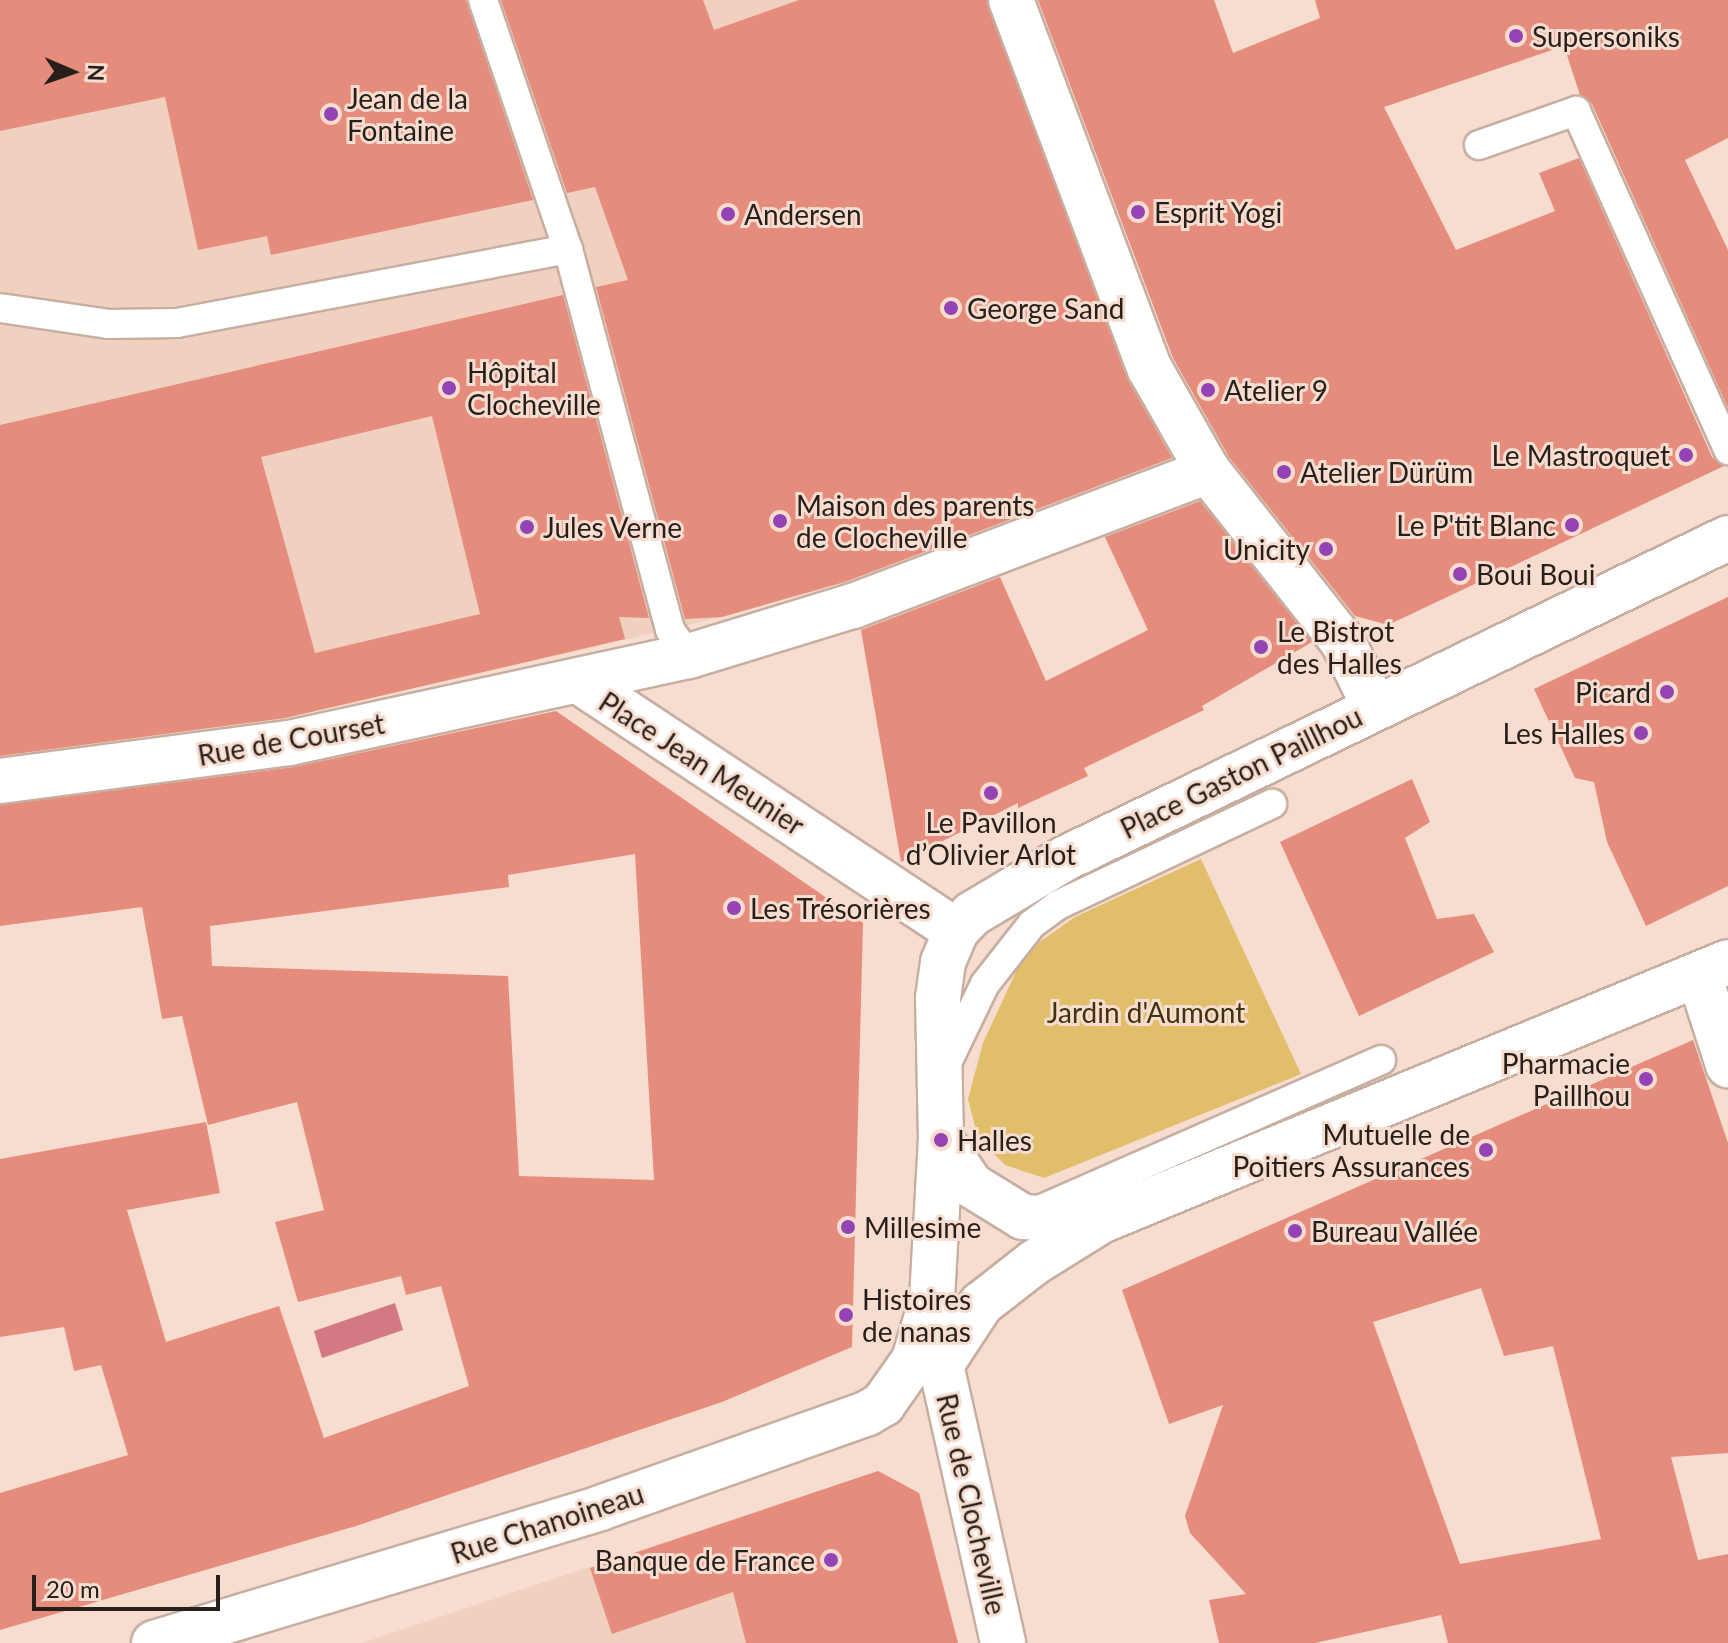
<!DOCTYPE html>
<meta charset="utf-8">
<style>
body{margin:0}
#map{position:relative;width:1728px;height:1643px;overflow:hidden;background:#f6ddcf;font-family:Lato,sans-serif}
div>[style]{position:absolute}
.built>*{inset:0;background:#f0d0be}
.green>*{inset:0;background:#e1be69}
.water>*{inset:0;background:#d27984}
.building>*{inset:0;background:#e58c7c}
.roads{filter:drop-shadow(2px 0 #c6aea1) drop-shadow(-2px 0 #c6aea1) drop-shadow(0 2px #c6aea1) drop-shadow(0 -2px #c6aea1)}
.service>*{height:28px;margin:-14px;padding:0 14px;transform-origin:14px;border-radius:14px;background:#fff}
.minor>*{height:44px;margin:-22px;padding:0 22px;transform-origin:22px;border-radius:22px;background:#fff}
.secondary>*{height:44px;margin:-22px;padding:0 22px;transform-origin:22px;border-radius:22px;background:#fff}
.dots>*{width:22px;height:22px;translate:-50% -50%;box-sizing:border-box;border:4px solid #f6ddcf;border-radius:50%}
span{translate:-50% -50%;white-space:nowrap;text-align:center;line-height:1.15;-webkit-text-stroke:6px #f6ddcf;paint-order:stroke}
.poi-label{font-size:28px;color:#281f1a}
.left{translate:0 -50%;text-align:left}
.right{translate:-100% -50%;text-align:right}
.street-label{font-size:28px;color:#281f1a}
.park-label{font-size:28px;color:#41330d}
.north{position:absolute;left:32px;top:32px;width:80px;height:80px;-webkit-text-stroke:6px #f6ddcf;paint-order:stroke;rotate:92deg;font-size:22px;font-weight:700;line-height:32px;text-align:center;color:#281f1a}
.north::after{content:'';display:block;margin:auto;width:28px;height:36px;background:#281f1a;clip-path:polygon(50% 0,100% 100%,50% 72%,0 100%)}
.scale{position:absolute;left:32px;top:1575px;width:188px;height:36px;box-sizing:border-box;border:4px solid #281f1a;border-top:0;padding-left:10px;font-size:24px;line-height:28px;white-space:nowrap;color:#281f1a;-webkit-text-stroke:6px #f6ddcf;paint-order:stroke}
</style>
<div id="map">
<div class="built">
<div style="clip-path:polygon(0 0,967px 0,844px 581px,722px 617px,274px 721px,0 756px)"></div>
<div style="clip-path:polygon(878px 1471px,919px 1493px,958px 1643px,362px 1643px)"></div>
</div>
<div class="green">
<div style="clip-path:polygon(1201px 859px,1301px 1074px,1044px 1178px,1005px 1165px,978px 1138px,968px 1099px,983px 1043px,1019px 965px,1034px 946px,1075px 917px)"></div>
</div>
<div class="water">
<div style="clip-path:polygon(395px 1303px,403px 1330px,322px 1358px,314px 1331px)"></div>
</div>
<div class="building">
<div style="clip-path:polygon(0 0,466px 0,533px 200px,271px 255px,267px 236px,198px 250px,165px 97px,0 131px)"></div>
<div style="clip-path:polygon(501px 0,703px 0,714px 30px,799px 0,987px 0,1127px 378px,1172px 458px,845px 582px,722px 617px,685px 619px,596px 287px,628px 280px,595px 187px,567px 193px)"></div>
<div style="clip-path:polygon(1038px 0,1214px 0,1233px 53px,1320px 18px,1315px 0,1728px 0,1728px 138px,1685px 160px,1728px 250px,1728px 408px,1592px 104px,1580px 95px,1564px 46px,1384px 107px,1456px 250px,1555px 211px,1539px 173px,1579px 158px,1712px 457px,1724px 466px,1388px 625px,1355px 616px,1229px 457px,1173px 358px)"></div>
<div style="clip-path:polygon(evenodd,563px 295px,649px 618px,619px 617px,625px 639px,285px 718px,0 756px,0 425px,563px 295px,432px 416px,480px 614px,315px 653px,261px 457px,432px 416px)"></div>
<div style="clip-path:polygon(1200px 501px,1312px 642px,1202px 706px,1204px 710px,1084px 768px,1088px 776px,1018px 808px,1018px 803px,901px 862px,861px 630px,1000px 577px,1046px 681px,1148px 630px,1105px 537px)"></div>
<div style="clip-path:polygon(1728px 597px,1728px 886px,1646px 926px,1607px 842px,1594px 782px,1575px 778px,1534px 689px)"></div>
<div style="clip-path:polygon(evenodd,556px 711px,863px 923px,852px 1347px,722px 1402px,356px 1526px,0 1630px,0 1493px,128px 1455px,101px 1365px,74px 1371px,64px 1327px,0 1337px,0 1159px,206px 1122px,220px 1193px,127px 1210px,166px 1342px,279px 1306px,324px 1438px,469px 1386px,441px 1286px,406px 1295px,401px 1276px,298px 1302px,275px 1222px,324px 1210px,297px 1102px,208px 1125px,182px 1016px,162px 1019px,142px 907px,0 926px,0 805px,294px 767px,556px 711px,635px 854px,654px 1180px,519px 1176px,508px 976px,212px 966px,210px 926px,509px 887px,508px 875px,635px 854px)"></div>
<div style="clip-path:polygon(1412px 779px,1430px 822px,1405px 838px,1437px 919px,1474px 914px,1494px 952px,1359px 1016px,1280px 842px)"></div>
<div style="clip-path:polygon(evenodd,1693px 1040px,1728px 1143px,1728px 1453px,1671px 1457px,1698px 1560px,1728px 1554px,1728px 1643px,1448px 1643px,1441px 1615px,1315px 1643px,1219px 1643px,1209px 1600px,1246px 1594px,1190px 1533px,1185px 1516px,1223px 1405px,1169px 1424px,1122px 1290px,1693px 1040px,1481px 1288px,1504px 1356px,1553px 1346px,1601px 1539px,1460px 1564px,1373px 1322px,1481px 1288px)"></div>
<div style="clip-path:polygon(878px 1471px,919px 1493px,958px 1643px,746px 1643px,733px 1592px,612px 1634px,590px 1568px)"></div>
</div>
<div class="roads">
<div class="service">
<div style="left:483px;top:0;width:263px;rotate:71.2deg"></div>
<div style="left:1479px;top:145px;width:103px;rotate:-19.3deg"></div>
<div style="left:1576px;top:111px;width:372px;rotate:65.8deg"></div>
<div style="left:0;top:308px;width:109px;rotate:8.4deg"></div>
<div style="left:108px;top:324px;width:69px;rotate:-0.8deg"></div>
<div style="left:177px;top:323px;width:398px;rotate:-10.7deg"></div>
<div style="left:568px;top:249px;width:394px;rotate:75deg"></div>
<div style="left:670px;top:630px;width:32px;rotate:54deg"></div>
<div style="left:946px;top:1065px;width:90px;rotate:-64.3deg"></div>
<div style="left:985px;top:984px;width:76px;rotate:-51.9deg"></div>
<div style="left:1032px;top:924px;width:32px;rotate:-36deg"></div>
<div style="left:1058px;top:905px;width:237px;rotate:-25.3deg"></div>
<div style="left:1035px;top:1212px;width:378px;rotate:-23.7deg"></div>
</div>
<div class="minor">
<div style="left:1011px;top:0;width:394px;rotate:69.4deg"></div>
<div style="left:1150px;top:369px;width:117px;rotate:60.4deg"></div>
<div style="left:1208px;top:471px;width:218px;rotate:51.7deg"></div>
<div style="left:1343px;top:642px;width:71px;rotate:64.2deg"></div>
<div style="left:580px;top:682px;width:451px;rotate:33.5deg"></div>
<div style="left:0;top:781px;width:291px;rotate:-7.5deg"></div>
<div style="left:289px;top:743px;width:409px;rotate:-12.3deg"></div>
<div style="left:689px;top:656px;width:171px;rotate:-17deg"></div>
<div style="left:853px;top:606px;width:380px;rotate:-20.8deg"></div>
<div style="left:1699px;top:975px;width:95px;rotate:72.1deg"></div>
</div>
<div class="secondary">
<div style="left:941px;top:1140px;width:54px;rotate:56.3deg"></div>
<div style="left:971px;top:1185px;width:61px;rotate:31.6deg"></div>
<div style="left:1023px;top:1217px;width:78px;rotate:2.9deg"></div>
<div style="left:941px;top:1365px;width:73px;rotate:-56.7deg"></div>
<div style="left:981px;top:1304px;width:68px;rotate:-37.9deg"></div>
<div style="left:1035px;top:1262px;width:78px;rotate:-31.8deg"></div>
<div style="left:1101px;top:1221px;width:678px;rotate:-22.44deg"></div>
<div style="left:941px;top:1365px;width:285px;rotate:77.4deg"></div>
<div style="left:154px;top:1643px;width:466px;rotate:-16.8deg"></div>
<div style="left:600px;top:1508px;width:282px;rotate:-19.5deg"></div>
<div style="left:866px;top:1414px;width:20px;rotate:-30deg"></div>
<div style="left:883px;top:1404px;width:54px;rotate:-54.8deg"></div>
<div style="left:914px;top:1360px;width:64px;rotate:-73.6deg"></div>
<div style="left:932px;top:1299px;width:159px;rotate:-86.8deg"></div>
<div style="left:941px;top:1140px;width:142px;rotate:-91.2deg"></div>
<div style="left:938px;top:998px;width:36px;rotate:-82deg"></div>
<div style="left:943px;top:962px;width:34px;rotate:-67deg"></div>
<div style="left:956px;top:931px;width:23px;rotate:-47deg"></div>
<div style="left:972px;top:914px;width:109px;rotate:-30.8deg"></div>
<div style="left:1066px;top:858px;width:735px;rotate:-25.8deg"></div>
</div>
</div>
<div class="dots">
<div style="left:1516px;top:36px;background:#9343b3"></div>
<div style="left:331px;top:114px;background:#9343b3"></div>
<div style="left:1138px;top:212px;background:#9343b3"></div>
<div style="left:728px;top:214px;background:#9343b3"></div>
<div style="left:951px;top:308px;background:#9343b3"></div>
<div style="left:449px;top:388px;background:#9343b3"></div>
<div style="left:1208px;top:390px;background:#9343b3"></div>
<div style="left:1686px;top:455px;background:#9343b3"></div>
<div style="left:1284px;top:472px;background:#9343b3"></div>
<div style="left:780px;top:521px;background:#9343b3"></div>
<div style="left:1572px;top:525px;background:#9343b3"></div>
<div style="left:527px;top:527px;background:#9343b3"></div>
<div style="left:1326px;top:549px;background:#9343b3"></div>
<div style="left:1460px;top:574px;background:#9343b3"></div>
<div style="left:1261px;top:647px;background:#9343b3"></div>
<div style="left:1667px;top:692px;background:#9343b3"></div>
<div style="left:1641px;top:733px;background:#9343b3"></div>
<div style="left:991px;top:793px;background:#9343b3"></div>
<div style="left:734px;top:908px;background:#9343b3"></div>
<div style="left:1646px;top:1079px;background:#9343b3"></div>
<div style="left:941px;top:1140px;background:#9343b3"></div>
<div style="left:1486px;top:1150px;background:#9343b3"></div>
<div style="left:848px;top:1227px;background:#9343b3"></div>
<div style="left:1295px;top:1231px;background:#9343b3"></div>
<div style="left:846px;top:1315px;background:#9343b3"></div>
<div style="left:831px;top:1560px;background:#9343b3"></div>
</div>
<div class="poi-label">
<span class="left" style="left:1532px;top:36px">Supersoniks</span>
<span class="left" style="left:347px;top:114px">Jean de la<br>Fontaine</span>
<span class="left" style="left:1154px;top:212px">Esprit Yogi</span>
<span class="left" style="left:744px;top:214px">Andersen</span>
<span class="left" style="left:967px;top:308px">George Sand</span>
<span class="left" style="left:467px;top:388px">Hôpital<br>Clocheville</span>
<span class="left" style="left:1224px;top:390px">Atelier 9</span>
<span class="right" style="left:1670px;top:455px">Le Mastroquet</span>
<span class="left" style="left:1300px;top:472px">Atelier Dürüm</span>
<span class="left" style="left:796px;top:521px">Maison des parents<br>de Clocheville</span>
<span class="right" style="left:1556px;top:525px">Le P'tit Blanc</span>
<span class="left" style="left:543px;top:527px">Jules Verne</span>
<span class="right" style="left:1310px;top:549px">Unicity</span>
<span class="left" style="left:1476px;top:574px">Boui Boui</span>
<span class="left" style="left:1277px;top:647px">Le Bistrot<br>des Halles</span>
<span class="right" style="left:1651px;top:692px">Picard</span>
<span class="right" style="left:1625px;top:733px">Les Halles</span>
<span style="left:991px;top:838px">Le Pavillon<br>d’Olivier Arlot</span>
<span class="left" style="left:750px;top:908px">Les Trésorières</span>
<span class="right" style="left:1630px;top:1079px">Pharmacie<br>Paillhou</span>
<span class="right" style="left:1470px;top:1150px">Mutuelle de<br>Poitiers Assurances</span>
<span class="left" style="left:957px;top:1140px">Halles</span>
<span class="left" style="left:864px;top:1227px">Millesime</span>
<span class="left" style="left:1311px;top:1231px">Bureau Vallée</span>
<span class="left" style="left:862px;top:1315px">Histoires<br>de nanas</span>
<span class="right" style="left:815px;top:1560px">Banque de France</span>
</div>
<div class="street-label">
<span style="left:291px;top:739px;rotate:-10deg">Rue de Courset</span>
<span style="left:702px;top:763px;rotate:33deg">Place Jean Meunier</span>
<span style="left:1241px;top:772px;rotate:-26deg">Place Gaston Paillhou</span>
<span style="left:972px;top:1504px;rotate:77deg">Rue de Clocheville</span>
<span style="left:547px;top:1523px;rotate:-18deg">Rue Chanoineau</span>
</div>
<div class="park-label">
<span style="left:1146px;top:1012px">Jardin d'Aumont</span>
</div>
<div class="north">N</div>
<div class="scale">20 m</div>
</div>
